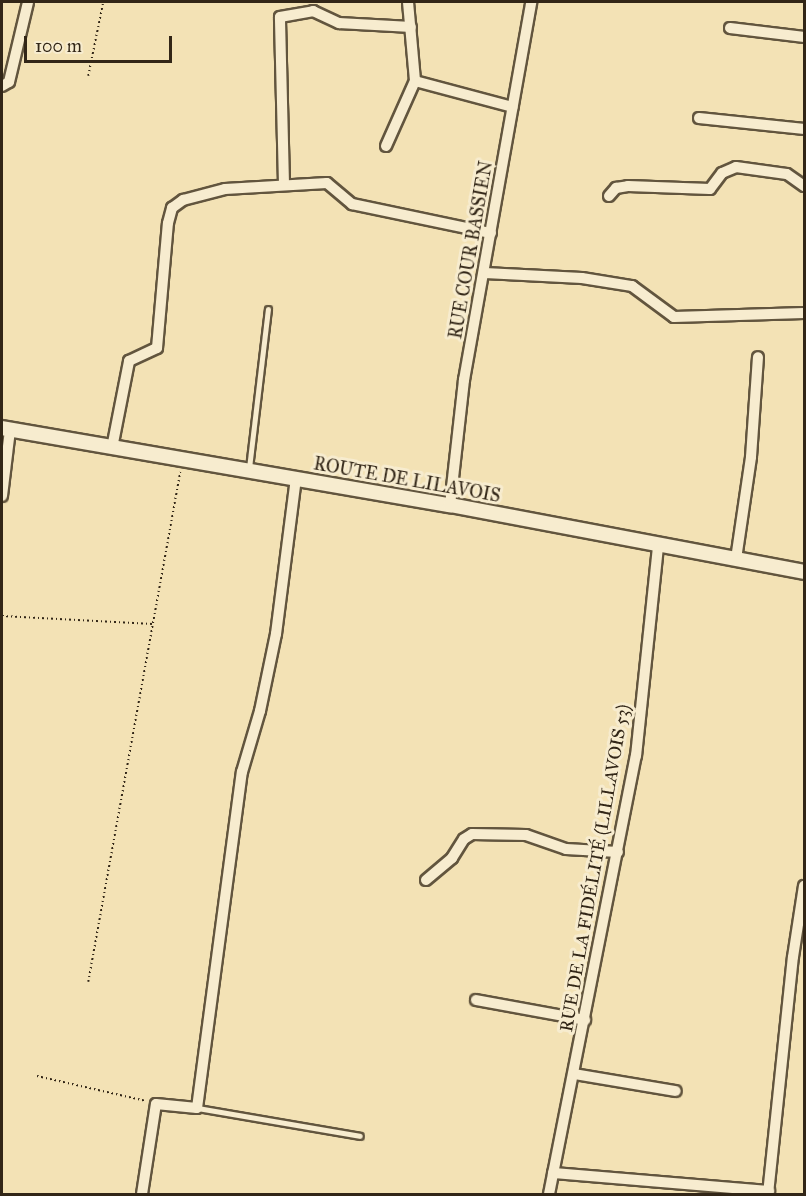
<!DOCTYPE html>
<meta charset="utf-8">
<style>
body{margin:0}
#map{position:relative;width:806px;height:1196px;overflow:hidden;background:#f3e2b5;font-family:"IM FELL Great Primer",serif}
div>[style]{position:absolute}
.path>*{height:1.5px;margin-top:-0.75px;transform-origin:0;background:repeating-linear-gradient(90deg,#322617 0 1.5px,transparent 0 4.5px)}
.roads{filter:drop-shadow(2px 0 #62553e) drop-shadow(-2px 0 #62553e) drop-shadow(0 2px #62553e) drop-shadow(0 -2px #62553e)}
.lane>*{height:5px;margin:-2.5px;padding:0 2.5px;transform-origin:2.5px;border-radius:2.5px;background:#f7eccf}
.street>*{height:10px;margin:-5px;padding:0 5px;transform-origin:5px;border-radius:5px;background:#f7eccf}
.secondary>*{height:14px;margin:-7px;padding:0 7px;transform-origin:7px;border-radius:7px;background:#f7eccf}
span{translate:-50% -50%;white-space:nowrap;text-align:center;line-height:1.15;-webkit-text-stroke:6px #f7eccf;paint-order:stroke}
.street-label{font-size:18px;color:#322617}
.frame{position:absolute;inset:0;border:3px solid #322617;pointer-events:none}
.scale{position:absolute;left:24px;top:36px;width:148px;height:27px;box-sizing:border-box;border:3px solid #322617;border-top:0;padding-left:8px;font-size:18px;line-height:21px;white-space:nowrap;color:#322617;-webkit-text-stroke:4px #f7eccf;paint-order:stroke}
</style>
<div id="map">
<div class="path">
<div style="left:88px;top:76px;width:76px;rotate:-78.5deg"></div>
<div style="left:2px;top:616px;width:151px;rotate:3deg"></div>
<div style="left:88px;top:982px;width:518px;rotate:-79.77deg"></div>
<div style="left:37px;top:1076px;width:112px;rotate:12.9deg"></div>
</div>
<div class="roads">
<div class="lane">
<div style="left:249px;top:468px;width:160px;rotate:-83.2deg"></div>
<div style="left:197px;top:1108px;width:165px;rotate:9.7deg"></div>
</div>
<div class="street">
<div style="left:408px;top:2px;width:79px;rotate:84.9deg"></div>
<div style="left:415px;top:81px;width:101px;rotate:14.9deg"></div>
<div style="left:730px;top:28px;width:75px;rotate:6.9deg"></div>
<div style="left:2px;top:86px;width:8px;rotate:-30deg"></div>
<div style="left:9px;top:82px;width:82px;rotate:-76.6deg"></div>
<div style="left:699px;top:118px;width:106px;rotate:6deg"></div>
<div style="left:386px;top:146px;width:71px;rotate:-66deg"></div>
<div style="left:284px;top:184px;width:167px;rotate:-91.4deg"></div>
<div style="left:280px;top:17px;width:34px;rotate:-10deg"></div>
<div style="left:313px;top:11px;width:29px;rotate:25deg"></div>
<div style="left:339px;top:23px;width:72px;rotate:3.2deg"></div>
<div style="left:609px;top:196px;width:11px;rotate:-49deg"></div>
<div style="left:616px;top:188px;width:12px;rotate:-9deg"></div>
<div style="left:628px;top:186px;width:82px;rotate:2.1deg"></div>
<div style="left:710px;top:189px;width:20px;rotate:-53deg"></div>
<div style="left:722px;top:173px;width:15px;rotate:-23deg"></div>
<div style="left:736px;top:167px;width:51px;rotate:7.8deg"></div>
<div style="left:787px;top:174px;width:21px;rotate:35deg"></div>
<div style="left:485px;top:273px;width:97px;rotate:3deg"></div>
<div style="left:582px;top:278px;width:51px;rotate:9.1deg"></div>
<div style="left:632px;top:286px;width:52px;rotate:36.4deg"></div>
<div style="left:674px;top:317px;width:130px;rotate:-1.8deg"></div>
<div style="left:112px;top:448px;width:89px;rotate:-78.9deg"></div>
<div style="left:129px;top:361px;width:31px;rotate:-25deg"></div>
<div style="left:157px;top:348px;width:125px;rotate:-85deg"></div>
<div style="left:168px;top:223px;width:16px;rotate:-75deg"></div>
<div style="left:172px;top:208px;width:14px;rotate:-36deg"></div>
<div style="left:183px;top:200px;width:43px;rotate:-14.7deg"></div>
<div style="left:225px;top:189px;width:102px;rotate:-3.4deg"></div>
<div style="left:327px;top:183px;width:33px;rotate:40deg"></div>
<div style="left:352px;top:204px;width:142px;rotate:11.8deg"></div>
<div style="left:2px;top:496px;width:66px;rotate:-83.1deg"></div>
<div style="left:450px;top:505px;width:126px;rotate:-83.6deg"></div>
<div style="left:464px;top:380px;width:384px;rotate:-79.9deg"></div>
<div style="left:736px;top:559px;width:103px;rotate:-81.6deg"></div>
<div style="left:751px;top:457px;width:100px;rotate:-86deg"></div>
<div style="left:426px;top:880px;width:34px;rotate:-40deg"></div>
<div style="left:452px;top:858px;width:22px;rotate:-58deg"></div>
<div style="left:464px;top:839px;width:9px;rotate:-32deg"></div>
<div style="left:472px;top:834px;width:54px;rotate:1.1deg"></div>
<div style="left:526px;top:835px;width:42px;rotate:19.3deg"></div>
<div style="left:566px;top:849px;width:52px;rotate:3.3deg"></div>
<div style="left:476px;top:1000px;width:111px;rotate:10.4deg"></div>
<div style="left:574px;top:1074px;width:103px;rotate:9.5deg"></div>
<div style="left:553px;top:1173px;width:217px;rotate:4.8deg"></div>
<div style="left:142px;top:1194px;width:91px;rotate:-81.2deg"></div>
<div style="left:156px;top:1104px;width:41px;rotate:5.6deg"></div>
<div style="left:197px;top:1108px;width:339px;rotate:-82.4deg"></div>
<div style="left:242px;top:772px;width:64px;rotate:-73.6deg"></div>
<div style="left:260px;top:711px;width:79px;rotate:-78.3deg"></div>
<div style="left:276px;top:634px;width:157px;rotate:-82.7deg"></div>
<div style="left:549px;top:1194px;width:447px;rotate:-78.8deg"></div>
<div style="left:636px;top:756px;width:212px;rotate:-84deg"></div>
<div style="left:768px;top:1194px;width:238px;rotate:-84deg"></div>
<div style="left:793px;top:957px;width:72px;rotate:-81.2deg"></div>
</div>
<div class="secondary">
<div style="left:2px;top:428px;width:455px;rotate:9.8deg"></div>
<div style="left:450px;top:505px;width:360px;rotate:10.7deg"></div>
</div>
</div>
<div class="street-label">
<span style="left:471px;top:250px;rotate:-80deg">RUE COUR BASSIEN</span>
<span style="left:407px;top:480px;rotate:10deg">ROUTE DE LILAVOIS</span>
<span style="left:595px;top:868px;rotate:-80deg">RUE DE LA FIDÉLITÉ (LILLAVOIS 53)</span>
</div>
<div class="frame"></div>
<div class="scale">100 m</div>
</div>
